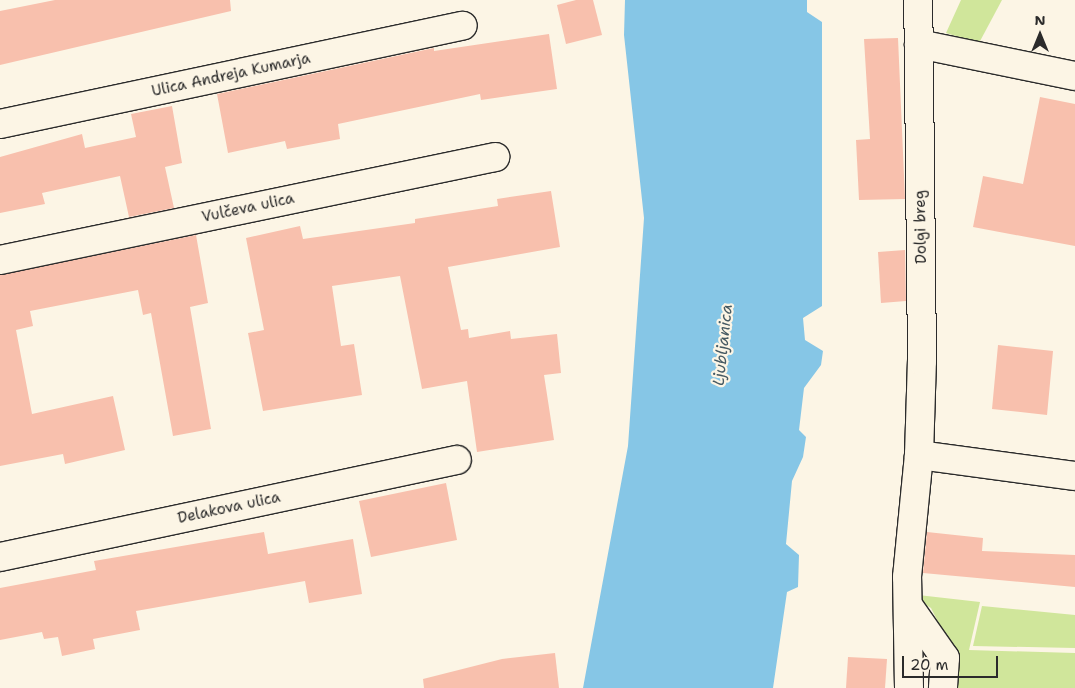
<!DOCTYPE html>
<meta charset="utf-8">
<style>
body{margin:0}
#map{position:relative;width:1075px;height:688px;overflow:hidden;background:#fcf5e5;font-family:"Shantell Sans",sans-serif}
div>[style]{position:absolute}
.green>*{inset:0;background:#d0e69b}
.water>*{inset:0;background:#86c6e6}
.building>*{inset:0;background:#f8c0ad}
.roads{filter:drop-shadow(1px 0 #2b2b2b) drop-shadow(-1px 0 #2b2b2b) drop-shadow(0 1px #2b2b2b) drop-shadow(0 -1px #2b2b2b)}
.minor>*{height:28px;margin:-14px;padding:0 14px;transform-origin:14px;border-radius:14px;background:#fcf5e5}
span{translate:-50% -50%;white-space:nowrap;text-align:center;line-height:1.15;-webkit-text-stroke:4.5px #fcf5e5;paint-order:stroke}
.street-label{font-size:15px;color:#2b2b2b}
.water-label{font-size:16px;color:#465a63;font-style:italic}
.north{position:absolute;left:1015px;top:10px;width:50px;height:50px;-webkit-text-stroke:4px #fcf5e5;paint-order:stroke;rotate:0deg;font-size:14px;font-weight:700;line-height:20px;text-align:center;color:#2b2b2b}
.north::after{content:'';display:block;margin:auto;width:18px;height:22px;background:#2b2b2b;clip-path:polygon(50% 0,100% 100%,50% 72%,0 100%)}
.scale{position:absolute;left:902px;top:656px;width:96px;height:22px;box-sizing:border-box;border:2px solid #2b2b2b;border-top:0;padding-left:6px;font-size:15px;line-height:18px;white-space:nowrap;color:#2b2b2b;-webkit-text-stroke:4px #fcf5e5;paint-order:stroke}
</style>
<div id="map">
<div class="green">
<div style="clip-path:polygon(961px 0,1002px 0,979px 43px,946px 33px)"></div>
<div style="clip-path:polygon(918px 595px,980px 602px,969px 650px,1075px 653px,1075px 688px,953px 688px,955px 656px,931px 608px,926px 605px,925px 610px)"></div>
<div style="clip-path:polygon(982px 606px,1075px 615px,1075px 648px,973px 646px)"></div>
</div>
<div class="water">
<div style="clip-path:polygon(625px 0,807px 0,807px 12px,822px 22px,822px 306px,803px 318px,805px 340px,823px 351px,821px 365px,804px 388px,799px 430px,806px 437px,803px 457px,792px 481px,786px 544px,799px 555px,798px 587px,787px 592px,773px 688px,583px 688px,628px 446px,644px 218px,624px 35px)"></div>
</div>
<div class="building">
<div style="clip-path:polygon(55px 0,230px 0,231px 11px,0 65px,0 11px)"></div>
<div style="clip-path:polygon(576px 0,593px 0,602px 35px,566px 44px,557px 5px)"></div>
<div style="clip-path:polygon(549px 34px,557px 89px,481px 100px,480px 94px,338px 124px,340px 139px,287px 149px,285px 141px,228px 153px,217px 94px,434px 48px,434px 51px)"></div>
<div style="clip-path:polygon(898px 38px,905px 199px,859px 200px,856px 140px,870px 139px,864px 39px)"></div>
<div style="clip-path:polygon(1040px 97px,1075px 104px,1075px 246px,973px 227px,983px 176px,1023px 184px)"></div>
<div style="clip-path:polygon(172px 106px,182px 163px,165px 167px,174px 208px,129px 217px,120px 176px,42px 193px,45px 204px,0 213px,0 157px,82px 134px,85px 148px,136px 137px,131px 114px)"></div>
<div style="clip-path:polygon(551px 191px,560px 247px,448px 267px,461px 330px,468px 329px,469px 338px,510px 331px,511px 339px,557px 334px,561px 373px,544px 375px,554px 440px,477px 452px,467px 381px,422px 389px,400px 276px,332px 286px,341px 346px,354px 344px,362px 395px,263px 411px,248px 333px,264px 330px,246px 238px,300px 226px,303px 239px,415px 223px,415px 219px,498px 206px,497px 199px)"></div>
<div style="clip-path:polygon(196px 235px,208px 303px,190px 307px,211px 429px,173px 436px,151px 313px,143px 315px,138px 290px,30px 311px,33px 326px,16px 330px,32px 414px,113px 396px,125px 450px,65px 464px,63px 454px,0 466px,0 275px)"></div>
<div style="clip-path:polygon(905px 250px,906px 301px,881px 303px,878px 252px)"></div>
<div style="clip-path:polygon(998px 345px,1053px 351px,1047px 415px,992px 409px)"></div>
<div style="clip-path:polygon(446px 483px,457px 540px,371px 557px,359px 501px)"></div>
<div style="clip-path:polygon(264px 532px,268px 554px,353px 539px,362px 594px,309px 603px,305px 581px,136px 611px,140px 630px,93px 639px,95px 649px,62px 656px,58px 637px,44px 639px,42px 632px,0 640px,0 588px,96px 570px,94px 561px)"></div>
<div style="clip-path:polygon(927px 532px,983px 538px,982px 551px,1075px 555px,1075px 587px,923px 573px)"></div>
<div style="clip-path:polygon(555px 653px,559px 688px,424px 688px,423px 679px,502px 659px)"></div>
<div style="clip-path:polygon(848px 657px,887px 659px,885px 688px,846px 688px)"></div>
</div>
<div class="roads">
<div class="minor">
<div style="left:919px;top:44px;width:159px;rotate:11.6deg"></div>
<div style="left:0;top:124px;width:473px;rotate:-12deg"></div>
<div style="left:0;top:260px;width:506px;rotate:-11.75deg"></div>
<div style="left:919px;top:455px;width:157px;rotate:7.7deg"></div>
<div style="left:0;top:557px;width:467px;rotate:-12deg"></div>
<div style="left:910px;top:608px;width:61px;rotate:55deg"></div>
<div style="left:945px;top:658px;width:30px;rotate:94deg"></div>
<div style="left:909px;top:688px;width:111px;rotate:-91deg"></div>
<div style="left:907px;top:577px;width:123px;rotate:-84.4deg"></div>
<div style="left:919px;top:455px;width:94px;rotate:-88.2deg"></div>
<div style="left:922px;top:361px;width:361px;rotate:-90.6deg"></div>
</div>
</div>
<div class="street-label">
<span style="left:231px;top:75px;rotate:-12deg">Ulica Andreja Kumarja</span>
<span style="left:248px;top:208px;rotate:-12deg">Vulčeva ulica</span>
<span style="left:921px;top:227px;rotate:-91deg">Dolgi breg</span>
<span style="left:229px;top:508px;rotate:-12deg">Delakova ulica</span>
</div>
<div class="water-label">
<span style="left:723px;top:345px;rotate:-84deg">Ljubljanica</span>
</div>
<div class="north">N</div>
<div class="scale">20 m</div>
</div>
